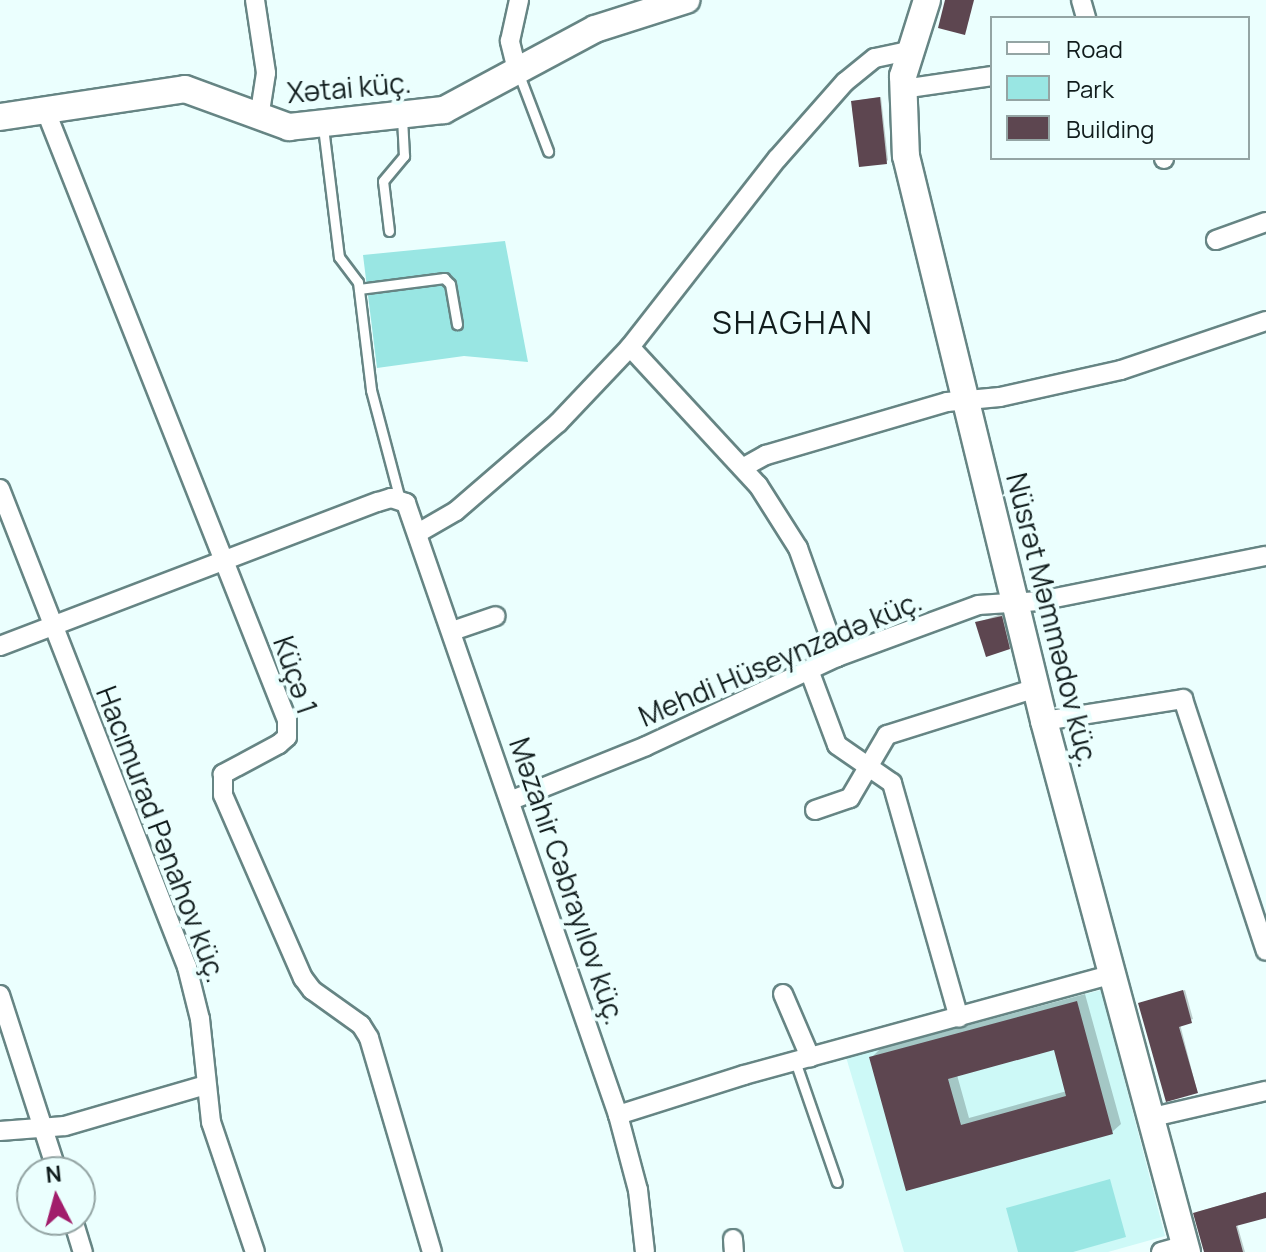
<!DOCTYPE html>
<meta charset="utf-8">
<style>
body{margin:0}
#map{position:relative;width:1266px;height:1252px;overflow:hidden;background:#ebfffe;font-family:Manrope,sans-serif}
div>[style]{position:absolute}
.built>*{inset:0;background:#cdf9f7}
.green>*{inset:0;background:#99e6e3}
.shadow>*{inset:0;background:#0003}
.building>*{inset:0;background:#5d4650}
.roads{filter:drop-shadow(2px 0 #668584) drop-shadow(-2px 0 #668584) drop-shadow(0 2px #668584) drop-shadow(0 -2px #668584)}
.lane>*{height:9px;margin:-4.5px;padding:0 4.5px;transform-origin:4.5px;border-radius:4.5px;background:#fff}
.street>*{height:18px;margin:-9px;padding:0 9px;transform-origin:9px;border-radius:9px;background:#fff}
.secondary>*{height:26px;margin:-13px;padding:0 13px;transform-origin:13px;border-radius:13px;background:#fff}
span{translate:-50% -50%;white-space:nowrap;text-align:center;line-height:1.15;-webkit-text-stroke:8px #ebfffe;paint-order:stroke}
.street-label{font-size:28px;color:#111d1d}
.quarter-label{font-size:32px;color:#111d1d;letter-spacing:2px}
.legend{position:absolute;left:990px;top:16px;width:260px;height:144px;box-sizing:border-box;background:#ebfffe;border:2px solid #94a5a4;margin:0;padding:10px 14px;list-style:none;font-size:24px;color:#111d1d}
.legend li{display:flex;align-items:center;gap:16px;height:40px}
.legend b{width:40px;border:2px solid #94a5a4}
.north{position:absolute;left:16px;top:1156px;width:80px;height:80px;box-sizing:border-box;background:#ebfffe;border:2px solid #94a5a4;border-radius:50%;rotate:354deg;font-size:22px;font-weight:700;line-height:32px;text-align:center;color:#111d1d}
.north::after{content:'';display:block;margin:auto;width:28px;height:36px;background:#a11d6b;clip-path:polygon(50% 0,100% 100%,50% 72%,0 100%)}
</style>
<div id="map">
<div class="built">
<div style="clip-path:polygon(1101px 990px,1165px 1236px,1108px 1252px,904px 1252px,846px 1057px)"></div>
</div>
<div class="green">
<div style="clip-path:polygon(505px 241px,528px 362px,464px 356px,377px 368px,363px 255px)"></div>
<div style="clip-path:polygon(1110px 1179px,1126px 1237px,1073px 1252px,1018px 1252px,1006px 1208px)"></div>
</div>
<div class="shadow">
<div style="clip-path:polygon(881px 97px,888px 160px,886px 162px,853px 101px)"></div>
<div style="clip-path:polygon(1006px 612px,1014px 643px,1009px 648px,977px 623px)"></div>
<div style="clip-path:polygon(1185px 990px,1193px 1019px,1180px 1024px,1197px 1091px,1141px 1003px)"></div>
<div style="clip-path:polygon(evenodd,1085px 994px,1121px 1124px,1112px 1132px,907px 1188px,871px 1058px,880px 1049px,1085px 994px,1055px 1048px,1067px 1091px,969px 1118px,957px 1075px,1055px 1048px)"></div>
<div style="clip-path:polygon(1266px 1192px,1266px 1215px,1237px 1224px,1245px 1252px,1206px 1252px,1197px 1212px)"></div>
</div>
<div class="building">
<div style="clip-path:polygon(945px 0,974px 0,965px 35px,938px 28px)"></div>
<div style="clip-path:polygon(880px 97px,887px 164px,859px 167px,851px 101px)"></div>
<div style="clip-path:polygon(1002px 616px,1010px 649px,986px 657px,975px 622px)"></div>
<div style="clip-path:polygon(1183px 990px,1192px 1023px,1179px 1027px,1198px 1093px,1166px 1102px,1138px 1003px)"></div>
<div style="clip-path:polygon(evenodd,1077px 1001px,1113px 1134px,906px 1191px,869px 1057px,1077px 1001px,1054px 1050px,1066px 1096px,961px 1125px,948px 1079px,1054px 1050px)"></div>
<div style="clip-path:polygon(1266px 1192px,1266px 1218px,1236px 1226px,1243px 1252px,1204px 1252px,1193px 1213px)"></div>
</div>
<div class="roads">
<div class="lane">
<div style="left:518px;top:72px;width:85px;rotate:69.2deg"></div>
<div style="left:323px;top:127px;width:131px;rotate:83deg"></div>
<div style="left:339px;top:257px;width:31px;rotate:53deg"></div>
<div style="left:358px;top:282px;width:109px;rotate:83.1deg"></div>
<div style="left:371px;top:390px;width:114px;rotate:75.2deg"></div>
<div style="left:389px;top:231px;width:50px;rotate:-96.8deg"></div>
<div style="left:383px;top:181px;width:33px;rotate:-50deg"></div>
<div style="left:404px;top:156px;width:37px;rotate:-93deg"></div>
<div style="left:359px;top:289px;width:86px;rotate:-7.4deg"></div>
<div style="left:444px;top:278px;width:8px;rotate:45deg"></div>
<div style="left:450px;top:284px;width:41px;rotate:80.1deg"></div>
<div style="left:795px;top:1061px;width:128px;rotate:70.9deg"></div>
</div>
<div class="street">
<div style="left:255px;top:0;width:74px;rotate:81.4deg"></div>
<div style="left:266px;top:73px;width:46px;rotate:98.8deg"></div>
<div style="left:1081px;top:0;width:19px;rotate:74deg"></div>
<div style="left:517px;top:70px;width:30px;rotate:-104deg"></div>
<div style="left:510px;top:41px;width:42px;rotate:-77.6deg"></div>
<div style="left:902px;top:89px;width:91px;rotate:-8.2deg"></div>
<div style="left:45px;top:109px;width:657px;rotate:68.39deg"></div>
<div style="left:287px;top:720px;width:17px;rotate:90deg"></div>
<div style="left:287px;top:737px;width:11px;rotate:139deg"></div>
<div style="left:279px;top:744px;width:64px;rotate:151.8deg"></div>
<div style="left:223px;top:774px;width:21px;rotate:90deg"></div>
<div style="left:223px;top:795px;width:200px;rotate:66.4deg"></div>
<div style="left:303px;top:978px;width:15px;rotate:53deg"></div>
<div style="left:312px;top:990px;width:60px;rotate:35.5deg"></div>
<div style="left:361px;top:1025px;width:15px;rotate:58deg"></div>
<div style="left:369px;top:1038px;width:223px;rotate:73.6deg"></div>
<div style="left:1164px;top:158px;width:1px;rotate:90deg"></div>
<div style="left:1216px;top:240px;width:53px;rotate:-19.8deg"></div>
<div style="left:630px;top:347px;width:188px;rotate:47.2deg"></div>
<div style="left:758px;top:485px;width:75px;rotate:57.6deg"></div>
<div style="left:798px;top:548px;width:116px;rotate:70.3deg"></div>
<div style="left:744px;top:467px;width:25px;rotate:-29deg"></div>
<div style="left:766px;top:455px;width:189px;rotate:-16.3deg"></div>
<div style="left:947px;top:402px;width:53px;rotate:-5.4deg"></div>
<div style="left:1000px;top:397px;width:124px;rotate:-12.6deg"></div>
<div style="left:1121px;top:370px;width:153px;rotate:-18.7deg"></div>
<div style="left:0;top:489px;width:513px;rotate:68.63deg"></div>
<div style="left:187px;top:967px;width:54px;rotate:76deg"></div>
<div style="left:200px;top:1019px;width:104px;rotate:83.9deg"></div>
<div style="left:211px;top:1122px;width:137px;rotate:71.3deg"></div>
<div style="left:418px;top:533px;width:44px;rotate:-30.1deg"></div>
<div style="left:456px;top:511px;width:135px;rotate:-40.8deg"></div>
<div style="left:558px;top:423px;width:105px;rotate:-46.5deg"></div>
<div style="left:630px;top:347px;width:239px;rotate:-52deg"></div>
<div style="left:777px;top:159px;width:103px;rotate:-48.6deg"></div>
<div style="left:845px;top:82px;width:38px;rotate:-39deg"></div>
<div style="left:875px;top:58px;width:35px;rotate:-12deg"></div>
<div style="left:452px;top:631px;width:46px;rotate:-18.8deg"></div>
<div style="left:0;top:646px;width:404px;rotate:-20.9deg"></div>
<div style="left:378px;top:502px;width:14px;rotate:-17deg"></div>
<div style="left:391px;top:498px;width:16px;rotate:18deg"></div>
<div style="left:406px;top:503px;width:648px;rotate:70.89deg"></div>
<div style="left:618px;top:1115px;width:78px;rotate:75.1deg"></div>
<div style="left:638px;top:1190px;width:62px;rotate:83.6deg"></div>
<div style="left:809px;top:670px;width:80px;rotate:69.5deg"></div>
<div style="left:837px;top:745px;width:67px;rotate:34.6deg"></div>
<div style="left:892px;top:783px;width:244px;rotate:74.1deg"></div>
<div style="left:1044px;top:721px;width:141px;rotate:-9deg"></div>
<div style="left:1183px;top:699px;width:265px;rotate:71.8deg"></div>
<div style="left:512px;top:800px;width:144px;rotate:-21.9deg"></div>
<div style="left:646px;top:746px;width:211px;rotate:-25deg"></div>
<div style="left:837px;top:657px;width:150px;rotate:-20.2deg"></div>
<div style="left:978px;top:605px;width:62px;rotate:-3.7deg"></div>
<div style="left:1040px;top:601px;width:230px;rotate:-11.3deg"></div>
<div style="left:815px;top:810px;width:37px;rotate:-19deg"></div>
<div style="left:850px;top:798px;width:73px;rotate:-59.6deg"></div>
<div style="left:887px;top:735px;width:156px;rotate:-17.5deg"></div>
<div style="left:783px;top:994px;width:69px;rotate:66.8deg"></div>
<div style="left:0;top:995px;width:186px;rotate:72.1deg"></div>
<div style="left:618px;top:1115px;width:132px;rotate:-17.6deg"></div>
<div style="left:744px;top:1075px;width:383px;rotate:-15.3deg"></div>
<div style="left:1153px;top:1117px;width:116px;rotate:-13deg"></div>
<div style="left:0;top:1131px;width:65px;rotate:-4.4deg"></div>
<div style="left:65px;top:1126px;width:147px;rotate:-16.2deg"></div>
<div style="left:73px;top:1220px;width:34px;rotate:73deg"></div>
<div style="left:733px;top:1239px;width:13px;rotate:86deg"></div>
<div style="left:1161px;top:1252px;width:25px;rotate:-16deg"></div>
</div>
<div class="secondary">
<div style="left:927px;top:0;width:80px;rotate:107.5deg"></div>
<div style="left:903px;top:76px;width:80px;rotate:87.9deg"></div>
<div style="left:906px;top:156px;width:582px;rotate:76.27deg"></div>
<div style="left:1044px;top:721px;width:550px;rotate:74.93deg"></div>
<div style="left:0;top:117px;width:187px;rotate:-8.6deg"></div>
<div style="left:185px;top:89px;width:111px;rotate:20.1deg"></div>
<div style="left:289px;top:127px;width:156px;rotate:-6.3deg"></div>
<div style="left:444px;top:110px;width:171px;rotate:-28.2deg"></div>
<div style="left:595px;top:29px;width:96px;rotate:-17.7deg"></div>
</div>
</div>
<div class="street-label">
<span style="left:349px;top:87px;rotate:-5deg">Xətai küç.</span>
<span style="left:1053px;top:620px;rotate:76deg">Nüsrət Məmmədov küç.</span>
<span style="left:780px;top:658px;rotate:-23deg">Mehdi Hüseynzadə küç.</span>
<span style="left:296px;top:675px;rotate:71deg">Küçə 1</span>
<span style="left:162px;top:834px;rotate:69deg">Hacımurad Pənahov küç.</span>
<span style="left:568px;top:881px;rotate:71deg">Məzahir Cəbrayılov küç.</span>
</div>
<div class="quarter-label">
<span style="left:793px;top:322px">SHAGHAN</span>
</div>
<ul class="legend">
<li><b style="height:10px;background:#fff"></b>Road</li>
<li><b style="height:22px;background:#99e6e3"></b>Park</li>
<li><b style="height:22px;background:#5d4650"></b>Building</li>
</ul>
<div class="north">N</div>
</div>
